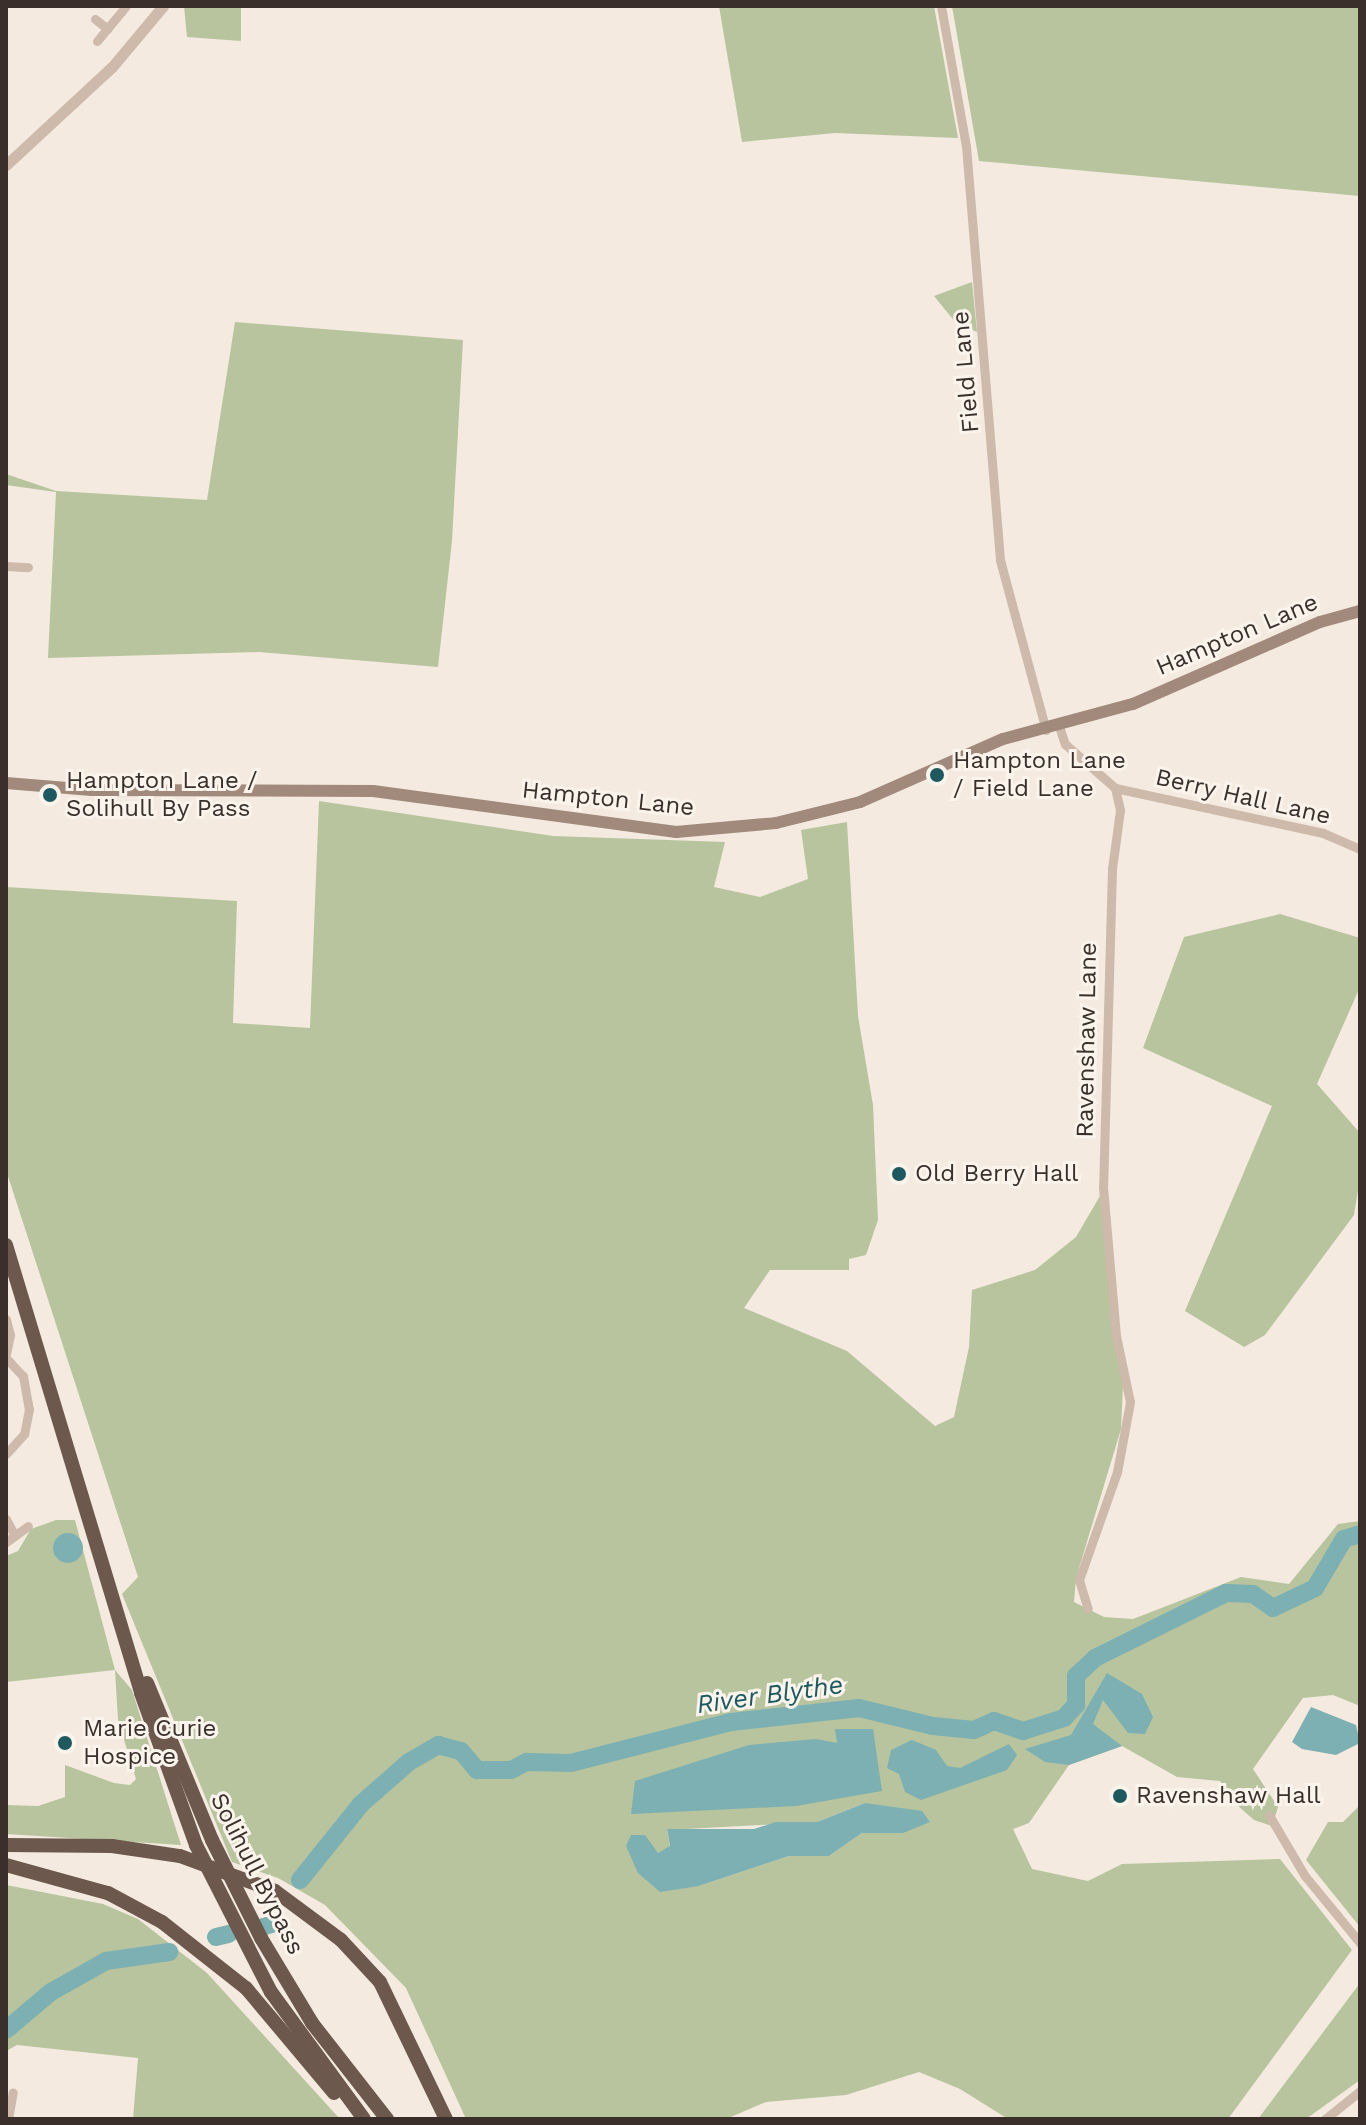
<!DOCTYPE html>
<style>
body{margin:0}
#map{position:relative;width:1366px;height:2125px;overflow:hidden;background:#f4eadf;font-family:"Work Sans",sans-serif}
div>[style]{position:absolute}
.green>*{inset:0;background:#b7c49e}
.water>*{inset:0;background:#7cb0b2}
.round{border-radius:50%}
.river>*{height:18px;margin:-9px;padding:0 9px;transform-origin:9px;border-radius:9px;background:#7cb0b2}
.minor>*{height:9px;margin:-4.5px;padding:0 4.5px;transform-origin:4.5px;border-radius:4.5px;background:#cdbaaa}
.tertiary>*{height:11px;margin:-5.5px;padding:0 5.5px;transform-origin:5.5px;border-radius:5.5px;background:#cdbaaa}
.secondary>*{height:12px;margin:-6px;padding:0 6px;transform-origin:6px;border-radius:6px;background:#a1897b}
.trunk>*{height:14px;margin:-7px;padding:0 7px;transform-origin:7px;border-radius:7px;background:#6c584d}
.trunk-bridge>*{height:14px;margin:-7px;padding:0 7px;transform-origin:7px;border-radius:7px;background:#6c584d}
.dots>*{width:22px;height:22px;translate:-50% -50%;box-sizing:border-box;border:4px solid #fbf4ec;border-radius:50%}
span{translate:-50% -50%;white-space:nowrap;text-align:center;line-height:1.15;-webkit-text-stroke:6px #fbf4ec;paint-order:stroke}
.street-label{font-size:24px;color:#3a2f2a}
.poi-label{font-size:24px;color:#3a2f2a}
.left{translate:0 -50%;text-align:left}
.water-label{font-size:26px;color:#1d595e;font-style:italic}
.frame{position:absolute;inset:0;border:8px solid #3a2f2a;pointer-events:none}
</style>
<div id="map">
<div class="green">
<div style="clip-path:polygon(184px 6px,241px 6px,241px 41px,187px 37px)"></div>
<div style="clip-path:polygon(719px 6px,934px 6px,958px 138px,835px 133px,742px 142px)"></div>
<div style="clip-path:polygon(952px 6px,1360px 6px,1360px 196px,979px 161px)"></div>
<div style="clip-path:polygon(972px 282px,977px 332px,956px 323px,934px 296px)"></div>
<div style="clip-path:polygon(235px 322px,463px 340px,452px 541px,438px 667px,259px 652px,48px 658px,56px 492px,6px 485px,6px 474px,56px 491px,207px 500px)"></div>
<div style="clip-path:polygon(evenodd,319px 801px,553px 836px,725px 842px,714px 887px,760px 897px,808px 879px,801px 830px,847px 822px,858px 1016px,873px 1105px,878px 1220px,866px 1255px,849px 1259px,849px 1270px,770px 1270px,744px 1308px,847px 1351px,935px 1426px,954px 1417px,969px 1347px,972px 1290px,1035px 1270px,1076px 1237px,1100px 1196px,1123px 1386px,1121px 1429px,1076px 1578px,1074px 1602px,1104px 1617px,1133px 1619px,1241px 1577px,1289px 1584px,1338px 1524px,1360px 1521px,1360px 1706px,1333px 1695px,1303px 1698px,1253px 1769px,1278px 1807px,1272px 1826px,1254px 1820px,1237px 1805px,1220px 1781px,1177px 1777px,1122px 1746px,1069px 1765px,1029px 1823px,1013px 1829px,1032px 1869px,1088px 1881px,1122px 1864px,1280px 1859px,1352px 1950px,1228px 2119px,1008px 2119px,960px 2089px,919px 2072px,846px 2095px,766px 2102px,726px 2119px,466px 2119px,406px 1988px,325px 1905px,278px 1878px,232px 1862px,122px 1594px,138px 1577px,6px 1170px,6px 887px,237px 901px,233px 1023px,310px 1028px,319px 801px,865px 1803px,903px 1833px,862px 1833px,829px 1856px,789px 1856px,699px 1886px,631px 1835px,658px 1853px,670px 1847px,667px 1830px,817px 1822px,865px 1803px)"></div>
<div style="clip-path:polygon(1280px 914px,1360px 938px,1360px 987px,1317px 1084px,1360px 1133px,1360px 1178px,1354px 1215px,1265px 1335px,1244px 1347px,1185px 1311px,1272px 1106px,1143px 1048px,1184px 937px)"></div>
<div style="clip-path:polygon(56px 1520px,75px 1520px,115px 1670px,132px 1690px,181px 1845px,6px 1834px,6px 1805px,38px 1806px,65px 1797px,65px 1765px,114px 1783px,130px 1785px,136px 1779px,118px 1720px,115px 1670px,6px 1682px,6px 1556px,18px 1551px,31px 1529px)"></div>
<div style="clip-path:polygon(1360px 1805px,1360px 1927px,1306px 1860px,1328px 1822px,1343px 1822px)"></div>
<div style="clip-path:polygon(6px 1885px,103px 1904px,138px 1919px,207px 1973px,340px 2119px,133px 2119px,138px 2058px,17px 2045px,6px 2051px)"></div>
<div style="clip-path:polygon(1360px 1983px,1360px 2080px,1306px 2119px,1258px 2119px)"></div>
</div>
<div class="water">
<div class="round" style="left:53px;top:1533px;width:30px;height:30px"></div>
<div style="clip-path:polygon(1107px 1673px,1142px 1694px,1153px 1717px,1145px 1734px,1128px 1733px,1103px 1700px,1093px 1724px,1122px 1746px,1069px 1765px,1045px 1762px,1025px 1749px,1071px 1735px)"></div>
<div style="clip-path:polygon(1311px 1707px,1356px 1725px,1360px 1743px,1336px 1755px,1302px 1749px,1292px 1742px)"></div>
<div style="clip-path:polygon(835px 1729px,873px 1729px,882px 1791px,796px 1806px,631px 1814px,635px 1781px,749px 1745px,816px 1739px,837px 1743px)"></div>
<div style="clip-path:polygon(912px 1740px,936px 1750px,947px 1766px,960px 1768px,1009px 1744px,1017px 1755px,1007px 1770px,921px 1800px,905px 1792px,899px 1774px,887px 1768px,891px 1750px)"></div>
<div style="clip-path:polygon(865px 1803px,922px 1811px,930px 1822px,903px 1833px,862px 1833px,829px 1856px,789px 1856px,699px 1886px,660px 1892px,638px 1873px,626px 1846px,631px 1835px,645px 1835px,658px 1853px,670px 1846px,667px 1829px,754px 1829px,776px 1822px,817px 1822px)"></div>
</div>
<div class="river">
<div style="left:300px;top:1880px;width:97px;rotate:-51.2deg"></div>
<div style="left:361px;top:1804px;width:64px;rotate:-41.2deg"></div>
<div style="left:409px;top:1762px;width:34px;rotate:-30deg"></div>
<div style="left:438px;top:1745px;width:24px;rotate:15deg"></div>
<div style="left:461px;top:1751px;width:25px;rotate:50deg"></div>
<div style="left:477px;top:1770px;width:34px"></div>
<div style="left:511px;top:1770px;width:18px;rotate:-27deg"></div>
<div style="left:527px;top:1762px;width:44px;rotate:1.3deg"></div>
<div style="left:571px;top:1763px;width:165px;rotate:-14.4deg"></div>
<div style="left:731px;top:1722px;width:129px;rotate:-6.2deg"></div>
<div style="left:859px;top:1708px;width:76px;rotate:13.7deg"></div>
<div style="left:933px;top:1726px;width:41px;rotate:5.6deg"></div>
<div style="left:974px;top:1730px;width:22px;rotate:-24deg"></div>
<div style="left:994px;top:1721px;width:31px;rotate:19deg"></div>
<div style="left:1023px;top:1731px;width:43px;rotate:-17.6deg"></div>
<div style="left:1064px;top:1718px;width:18px;rotate:-47deg"></div>
<div style="left:1076px;top:1705px;width:29px;rotate:-90deg"></div>
<div style="left:1076px;top:1676px;width:26px;rotate:-43deg"></div>
<div style="left:1095px;top:1658px;width:146px;rotate:-26.4deg"></div>
<div style="left:1226px;top:1593px;width:27px;rotate:2deg"></div>
<div style="left:1253px;top:1594px;width:24px;rotate:35deg"></div>
<div style="left:1273px;top:1608px;width:47px;rotate:-25.5deg"></div>
<div style="left:1315px;top:1588px;width:57px;rotate:-59.4deg"></div>
<div style="left:1344px;top:1539px;width:17px;rotate:-17deg"></div>
<div style="left:265px;top:1926px;width:10px;rotate:-17deg"></div>
<div style="left:216px;top:1937px;width:13px;rotate:-13deg"></div>
<div style="left:6px;top:2030px;width:59px;rotate:-40.2deg"></div>
<div style="left:51px;top:1992px;width:63px;rotate:-29.4deg"></div>
<div style="left:106px;top:1961px;width:64px;rotate:-8.1deg"></div>
</div>
<div class="minor">
<div style="left:941px;top:6px;width:142px;rotate:79.9deg"></div>
<div style="left:966px;top:146px;width:415px;rotate:85.3deg"></div>
<div style="left:1000px;top:560px;width:176px;rotate:74.9deg"></div>
<div style="left:95px;top:19px;width:16px;rotate:38deg"></div>
<div style="left:97px;top:41px;width:45px;rotate:-50.4deg"></div>
<div style="left:6px;top:566px;width:22px;rotate:3deg"></div>
<div style="left:1059px;top:726px;width:19px;rotate:72deg"></div>
<div style="left:1065px;top:744px;width:67px;rotate:41.3deg"></div>
<div style="left:1115px;top:788px;width:23px;rotate:77deg"></div>
<div style="left:1120px;top:810px;width:60px;rotate:97.7deg"></div>
<div style="left:1112px;top:869px;width:318px;rotate:91.6deg"></div>
<div style="left:1103px;top:1187px;width:150px;rotate:85deg"></div>
<div style="left:1116px;top:1336px;width:67px;rotate:78deg"></div>
<div style="left:1130px;top:1402px;width:71px;rotate:100.5deg"></div>
<div style="left:1117px;top:1472px;width:114px;rotate:109.4deg"></div>
<div style="left:1079px;top:1580px;width:30px;rotate:73deg"></div>
<div style="left:1115px;top:788px;width:213px;rotate:12.2deg"></div>
<div style="left:1323px;top:833px;width:40px;rotate:23.4deg"></div>
<div style="left:6px;top:1319px;width:16px;rotate:76deg"></div>
<div style="left:10px;top:1335px;width:19px;rotate:102deg"></div>
<div style="left:6px;top:1358px;width:25px;rotate:47deg"></div>
<div style="left:23px;top:1376px;width:34px;rotate:80deg"></div>
<div style="left:29px;top:1409px;width:25px;rotate:101deg"></div>
<div style="left:24px;top:1434px;width:27px;rotate:132deg"></div>
<div style="left:6px;top:1519px;width:19px;rotate:62deg"></div>
<div style="left:6px;top:1542px;width:27px;rotate:-36deg"></div>
<div style="left:1269px;top:1815px;width:71px;rotate:59.5deg"></div>
<div style="left:1305px;top:1876px;width:87px;rotate:50.6deg"></div>
<div style="left:8px;top:2119px;width:27px;rotate:-80deg"></div>
<div style="left:1325px;top:2119px;width:45px;rotate:-38.7deg"></div>
</div>
<div class="tertiary">
<div style="left:6px;top:165px;width:144px;rotate:-42.8deg"></div>
<div style="left:112px;top:67px;width:80px;rotate:-50.1deg"></div>
</div>
<div class="secondary">
<div style="left:6px;top:783px;width:86px;rotate:4.7deg"></div>
<div style="left:92px;top:790px;width:281px;rotate:0.2deg"></div>
<div style="left:373px;top:791px;width:306px;rotate:7.7deg"></div>
<div style="left:676px;top:832px;width:100px;rotate:-5.1deg"></div>
<div style="left:776px;top:823px;width:87px;rotate:-14deg"></div>
<div style="left:860px;top:802px;width:156px;rotate:-23.8deg"></div>
<div style="left:1003px;top:739px;width:135px;rotate:-15.1deg"></div>
<div style="left:1133px;top:704px;width:204px;rotate:-23.7deg"></div>
<div style="left:1320px;top:622px;width:41px;rotate:-15.4deg"></div>
</div>
<div class="trunk">
<div style="left:6px;top:1245px;width:468px;rotate:73.2deg"></div>
<div style="left:141px;top:1693px;width:162px;rotate:70.1deg"></div>
<div style="left:196px;top:1845px;width:165px;rotate:63deg"></div>
<div style="left:271px;top:1992px;width:157px;rotate:53.8deg"></div>
<div style="left:147px;top:1683px;width:170px;rotate:67.5deg"></div>
<div style="left:212px;top:1840px;width:110px;rotate:63.4deg"></div>
<div style="left:261px;top:1938px;width:99px;rotate:59deg"></div>
<div style="left:312px;top:2023px;width:122px;rotate:52deg"></div>
<div style="left:6px;top:1845px;width:106px;rotate:0.5deg"></div>
<div style="left:112px;top:1846px;width:69px;rotate:8.4deg"></div>
<div style="left:6px;top:1865px;width:106px;rotate:15.4deg"></div>
<div style="left:108px;top:1893px;width:61px;rotate:28.2deg"></div>
<div style="left:162px;top:1922px;width:107px;rotate:38.2deg"></div>
<div style="left:246px;top:1988px;width:137px;rotate:50deg"></div>
<div style="left:275px;top:1891px;width:82px;rotate:36.6deg"></div>
<div style="left:341px;top:1940px;width:57px;rotate:47.1deg"></div>
<div style="left:380px;top:1982px;width:152px;rotate:64.3deg"></div>
</div>
<div class="trunk-bridge">
<div style="left:180px;top:1856px;width:101px;rotate:20.2deg"></div>
</div>
<div class="dots">
<div style="left:937px;top:775px;background:#1d595e"></div>
<div style="left:50px;top:795px;background:#1d595e"></div>
<div style="left:899px;top:1174px;background:#1d595e"></div>
<div style="left:65px;top:1743px;background:#1d595e"></div>
<div style="left:1120px;top:1796px;background:#1d595e"></div>
</div>
<div class="street-label">
<span style="left:966px;top:372px;rotate:-95deg">Field Lane</span>
<span style="left:1237px;top:635px;rotate:-23deg">Hampton Lane</span>
<span style="left:1243px;top:797px;rotate:13deg">Berry Hall Lane</span>
<span style="left:608px;top:799px;rotate:6deg">Hampton Lane</span>
<span style="left:1087px;top:1040px;rotate:-89deg">Ravenshaw Lane</span>
<span style="left:257px;top:1874px;rotate:63deg">Solihull Bypass</span>
</div>
<div class="poi-label">
<span class="left" style="left:953px;top:775px">Hampton Lane<br>/ Field Lane</span>
<span class="left" style="left:66px;top:795px">Hampton Lane /<br>Solihull By Pass</span>
<span class="left" style="left:915px;top:1174px">Old Berry Hall</span>
<span class="left" style="left:83px;top:1743px">Marie Curie<br>Hospice</span>
<span class="left" style="left:1136px;top:1796px">Ravenshaw Hall</span>
</div>
<div class="water-label">
<span style="left:770px;top:1695px;rotate:-8deg">River Blythe</span>
</div>
<div class="frame"></div>
</div>
